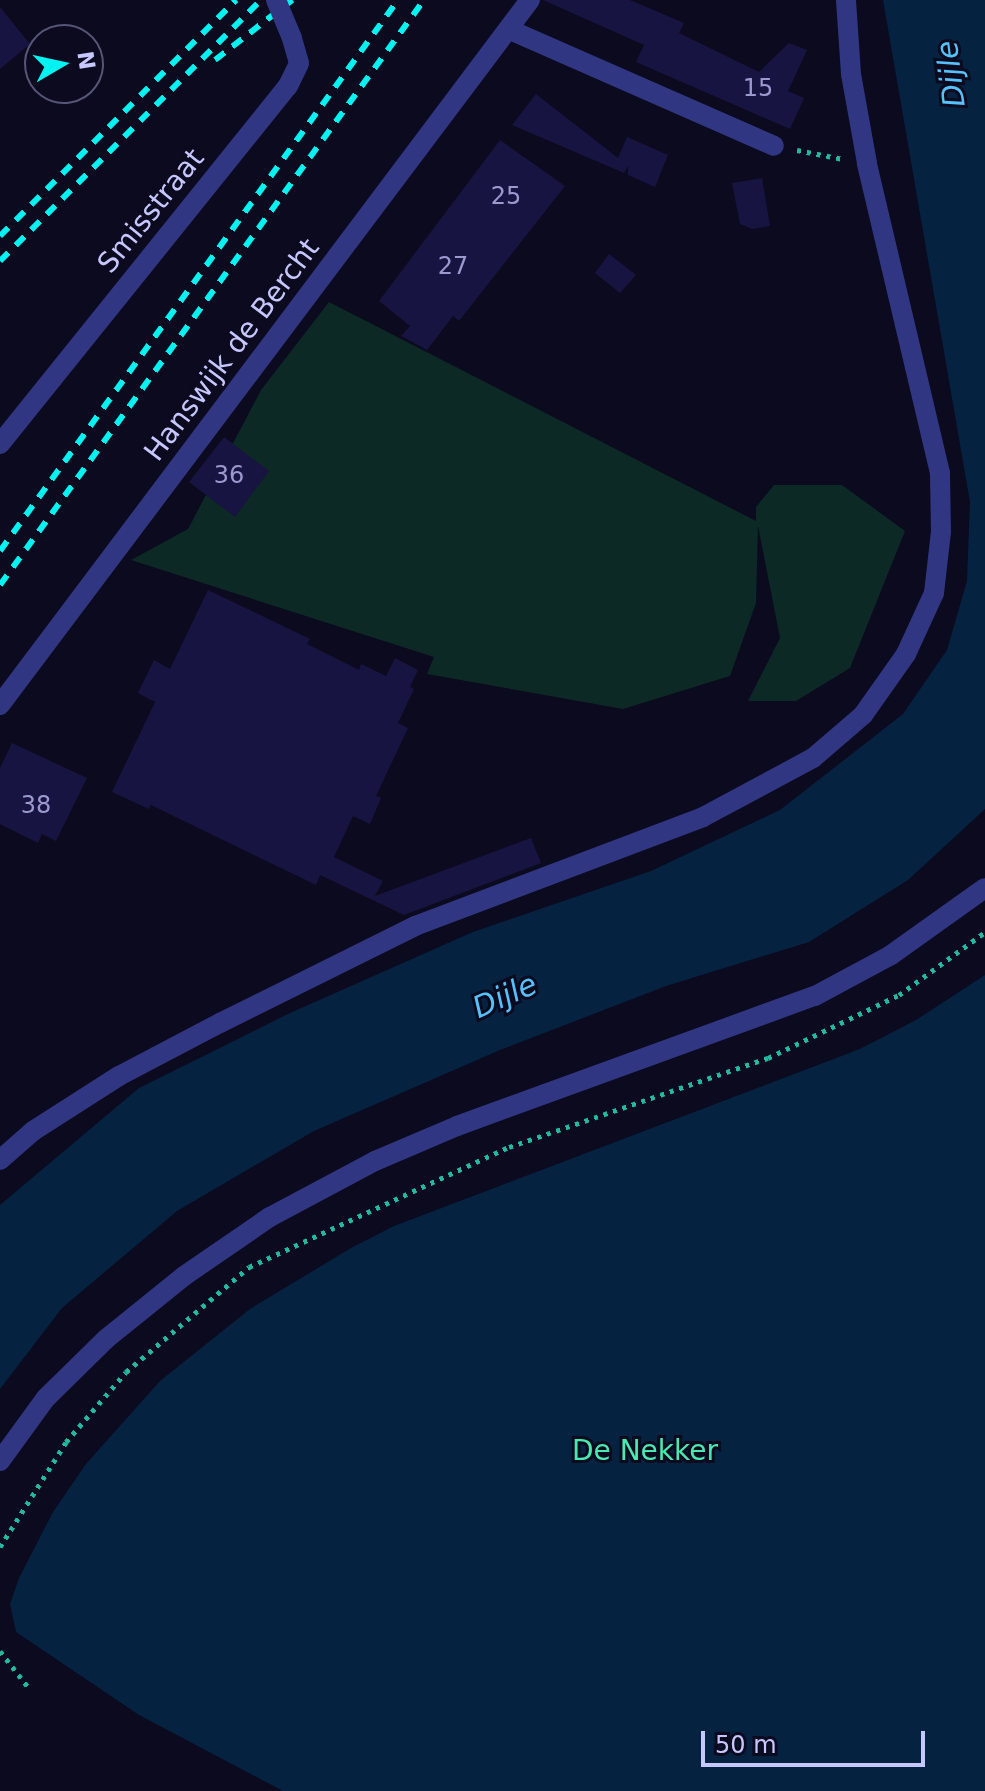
<!DOCTYPE html>
<style>
body{margin:0}
#map{position:relative;width:985px;height:1791px;overflow:hidden;background:#0b0a1e;font-family:"DejaVu Sans",sans-serif}
div>[style]{position:absolute}
.green>*{inset:0;background:#0c2925}
.water>*{inset:0;background:#062241}
.building>*{inset:0;background:#181441}
.path>*{height:5px;margin-top:-2.5px;transform-origin:0;background:repeating-linear-gradient(90deg,#21b9a0 0 4px,transparent 0 10px)}
.minor>*{height:20px;margin:-10px;padding:0 10px;transform-origin:10px;border-radius:10px;background:#303682}
.rail>*{height:6px;margin-top:-3px;transform-origin:0;background:repeating-linear-gradient(90deg,#00f2f1 0 12px,transparent 0 22px)}
.minor-bridge>*{height:20px;margin:-10px;padding:0 10px;transform-origin:10px;border-radius:10px;background:#303682}
span{translate:-50% -50%;white-space:nowrap;text-align:center;line-height:1.15;-webkit-text-stroke:6px #0b0a1e;paint-order:stroke}
.number-label{font-size:24px;color:#9b9ad0}
.number-label span{-webkit-text-stroke-width:0}
.street-label{font-size:28px;color:#c7c7ff}
.park-label{font-size:28px;color:#48eab0}
.water-label{font-size:30px;color:#55c2ff;font-style:italic}
.north{position:absolute;left:24px;top:24px;width:80px;height:80px;box-sizing:border-box;background:#0b0a1e;border:2px solid #565678;border-radius:50%;rotate:81deg;font-size:22px;font-weight:700;line-height:32px;text-align:center;color:#c7c7ff}
.north::after{content:'';display:block;margin:auto;width:28px;height:36px;background:#00f2f1;clip-path:polygon(50% 0,100% 100%,50% 72%,0 100%)}
.scale{position:absolute;left:701px;top:1731px;width:224px;height:36px;box-sizing:border-box;border:4px solid #c7c7ff;border-top:0;padding-left:10px;font-size:24px;line-height:28px;white-space:nowrap;color:#c7c7ff;-webkit-text-stroke:6px #0b0a1e;paint-order:stroke}
</style>
<div id="map">
<div class="green">
<div style="clip-path:polygon(329px 302px,756px 521px,756px 507px,774px 485px,842px 485px,905px 531px,850px 668px,796px 701px,748px 701px,780px 638px,758px 526px,756px 603px,730px 676px,623px 709px,427px 674px,434px 657px,131px 560px,188px 529px,261px 390px)"></div>
</div>
<div class="water">
<div style="clip-path:polygon(883px 0,985px 0,985px 809px,908px 880px,809px 942px,666px 986px,500px 1050px,314px 1131px,177px 1211px,62px 1308px,0 1389px,0 1205px,139px 1088px,290px 1013px,473px 932px,651px 871px,780px 810px,903px 714px,947px 650px,967px 581px,970px 502px)"></div>
<div style="clip-path:polygon(985px 975px,985px 1791px,283px 1791px,139px 1715px,16px 1632px,10px 1604px,19px 1578px,53px 1512px,86px 1464px,160px 1381px,250px 1309px,351px 1248px,394px 1226px,860px 1049px,916px 1020px)"></div>
</div>
<div class="building">
<div style="clip-path:polygon(543px 0,630px 0,684px 23px,679px 33px,759px 72px,789px 43px,807px 50px,788px 91px,804px 98px,790px 129px,636px 62px,644px 45px)"></div>
<div style="clip-path:polygon(0 7px,30px 44px,0 69px)"></div>
<div style="clip-path:polygon(536px 94px,618px 158px,627px 137px,668px 155px,655px 187px,628px 175px,628px 166px,624px 173px,512px 125px)"></div>
<div style="clip-path:polygon(500px 140px,565px 186px,459px 321px,453px 316px,427px 350px,401px 336px,410px 326px,379px 301px)"></div>
<div style="clip-path:polygon(762px 178px,770px 226px,752px 229px,740px 224px,732px 183px)"></div>
<div style="clip-path:polygon(609px 254px,636px 275px,620px 293px,595px 273px)"></div>
<div style="clip-path:polygon(224px 437px,269px 471px,235px 517px,189px 482px)"></div>
<div style="clip-path:polygon(208px 590px,310px 639px,307px 644px,359px 670px,361px 664px,386px 676px,395px 658px,418px 670px,410px 687px,414px 689px,398px 723px,408px 728px,376px 796px,381px 798px,370px 824px,353px 816px,334px 857px,383px 881px,375px 896px,531px 838px,541px 863px,404px 915px,320px 875px,316px 885px,151px 805px,149px 809px,112px 792px,155px 702px,138px 693px,154px 660px,170px 669px)"></div>
<div style="clip-path:polygon(12px 743px,87px 778px,56px 841px,42px 834px,38px 843px,0 824px,0 768px)"></div>
</div>
<div class="path">
<div style="left:797px;top:150px;width:47px;rotate:11.1deg"></div>
<div style="left:0;top:1547px;width:124px;rotate:-57.8deg"></div>
<div style="left:66px;top:1442px;width:92px;rotate:-49.4deg"></div>
<div style="left:126px;top:1372px;width:162px;rotate:-40.5deg"></div>
<div style="left:249px;top:1267px;width:286px;rotate:-24.8deg"></div>
<div style="left:509px;top:1147px;width:274px;rotate:-19deg"></div>
<div style="left:768px;top:1058px;width:145px;rotate:-25.7deg"></div>
<div style="left:899px;top:995px;width:107px;rotate:-36.2deg"></div>
<div style="left:0;top:1651px;width:46px;rotate:52.1deg"></div>
</div>
<div class="minor">
<div style="left:510px;top:30px;width:288px;rotate:23.7deg"></div>
<div style="left:0;top:444px;width:459px;rotate:-51.2deg"></div>
<div style="left:288px;top:86px;width:25px;rotate:-64deg"></div>
<div style="left:299px;top:63px;width:26px;rotate:-106deg"></div>
<div style="left:0;top:705px;width:882px;rotate:-53.07deg"></div>
<div style="left:0;top:1160px;width:44px;rotate:-41.3deg"></div>
<div style="left:33px;top:1131px;width:102px;rotate:-32.6deg"></div>
<div style="left:119px;top:1076px;width:114px;rotate:-27.7deg"></div>
<div style="left:220px;top:1023px;width:218px;rotate:-26.4deg"></div>
<div style="left:415px;top:926px;width:308px;rotate:-20.7deg"></div>
<div style="left:703px;top:817px;width:125px;rotate:-28.2deg"></div>
<div style="left:813px;top:758px;width:66px;rotate:-40.7deg"></div>
<div style="left:863px;top:715px;width:75px;rotate:-54.8deg"></div>
<div style="left:906px;top:654px;width:67px;rotate:-65.3deg"></div>
<div style="left:934px;top:593px;width:61px;rotate:-83.5deg"></div>
<div style="left:941px;top:532px;width:59px;rotate:-91deg"></div>
<div style="left:940px;top:473px;width:318px;rotate:-103.3deg"></div>
<div style="left:867px;top:163px;width:90px;rotate:-100.2deg"></div>
<div style="left:851px;top:74px;width:74px;rotate:-93.9deg"></div>
<div style="left:0;top:1461px;width:78px;rotate:-53.9deg"></div>
<div style="left:46px;top:1398px;width:84px;rotate:-44.5deg"></div>
<div style="left:106px;top:1339px;width:100px;rotate:-38.9deg"></div>
<div style="left:184px;top:1276px;width:104px;rotate:-34.5deg"></div>
<div style="left:270px;top:1217px;width:119px;rotate:-28.1deg"></div>
<div style="left:375px;top:1161px;width:89px;rotate:-23.1deg"></div>
<div style="left:457px;top:1126px;width:381px;rotate:-20deg"></div>
<div style="left:815px;top:996px;width:86px;rotate:-28.3deg"></div>
<div style="left:891px;top:955px;width:115px;rotate:-35.5deg"></div>
</div>
<div class="rail">
<div style="left:215px;top:60px;width:98px;rotate:-37.9deg"></div>
<div style="left:0;top:236px;width:334px;rotate:-45deg"></div>
<div style="left:0;top:261px;width:369px;rotate:-45deg"></div>
<div style="left:0;top:551px;width:680px;rotate:-54.16deg"></div>
<div style="left:0;top:585px;width:722px;rotate:-54.07deg"></div>
</div>
<div class="minor-bridge">
<div style="left:276px;top:0;width:41px;rotate:67.2deg"></div>
</div>
<div class="number-label">
<span style="left:758px;top:89px">15</span>
<span style="left:506px;top:197px">25</span>
<span style="left:453px;top:267px">27</span>
<span style="left:229px;top:476px">36</span>
<span style="left:36px;top:806px">38</span>
</div>
<div class="street-label">
<span style="left:151px;top:211px;rotate:-51deg">Smisstraat</span>
<span style="left:232px;top:350px;rotate:-53deg">Hanswijk de Bercht</span>
</div>
<div class="park-label">
<span style="left:645px;top:1451px">De Nekker</span>
</div>
<div class="water-label">
<span style="left:951px;top:74px;rotate:-97deg">Dijle</span>
<span style="left:505px;top:996px;rotate:-24deg">Dijle</span>
</div>
<div class="north">N</div>
<div class="scale">50 m</div>
</div>
